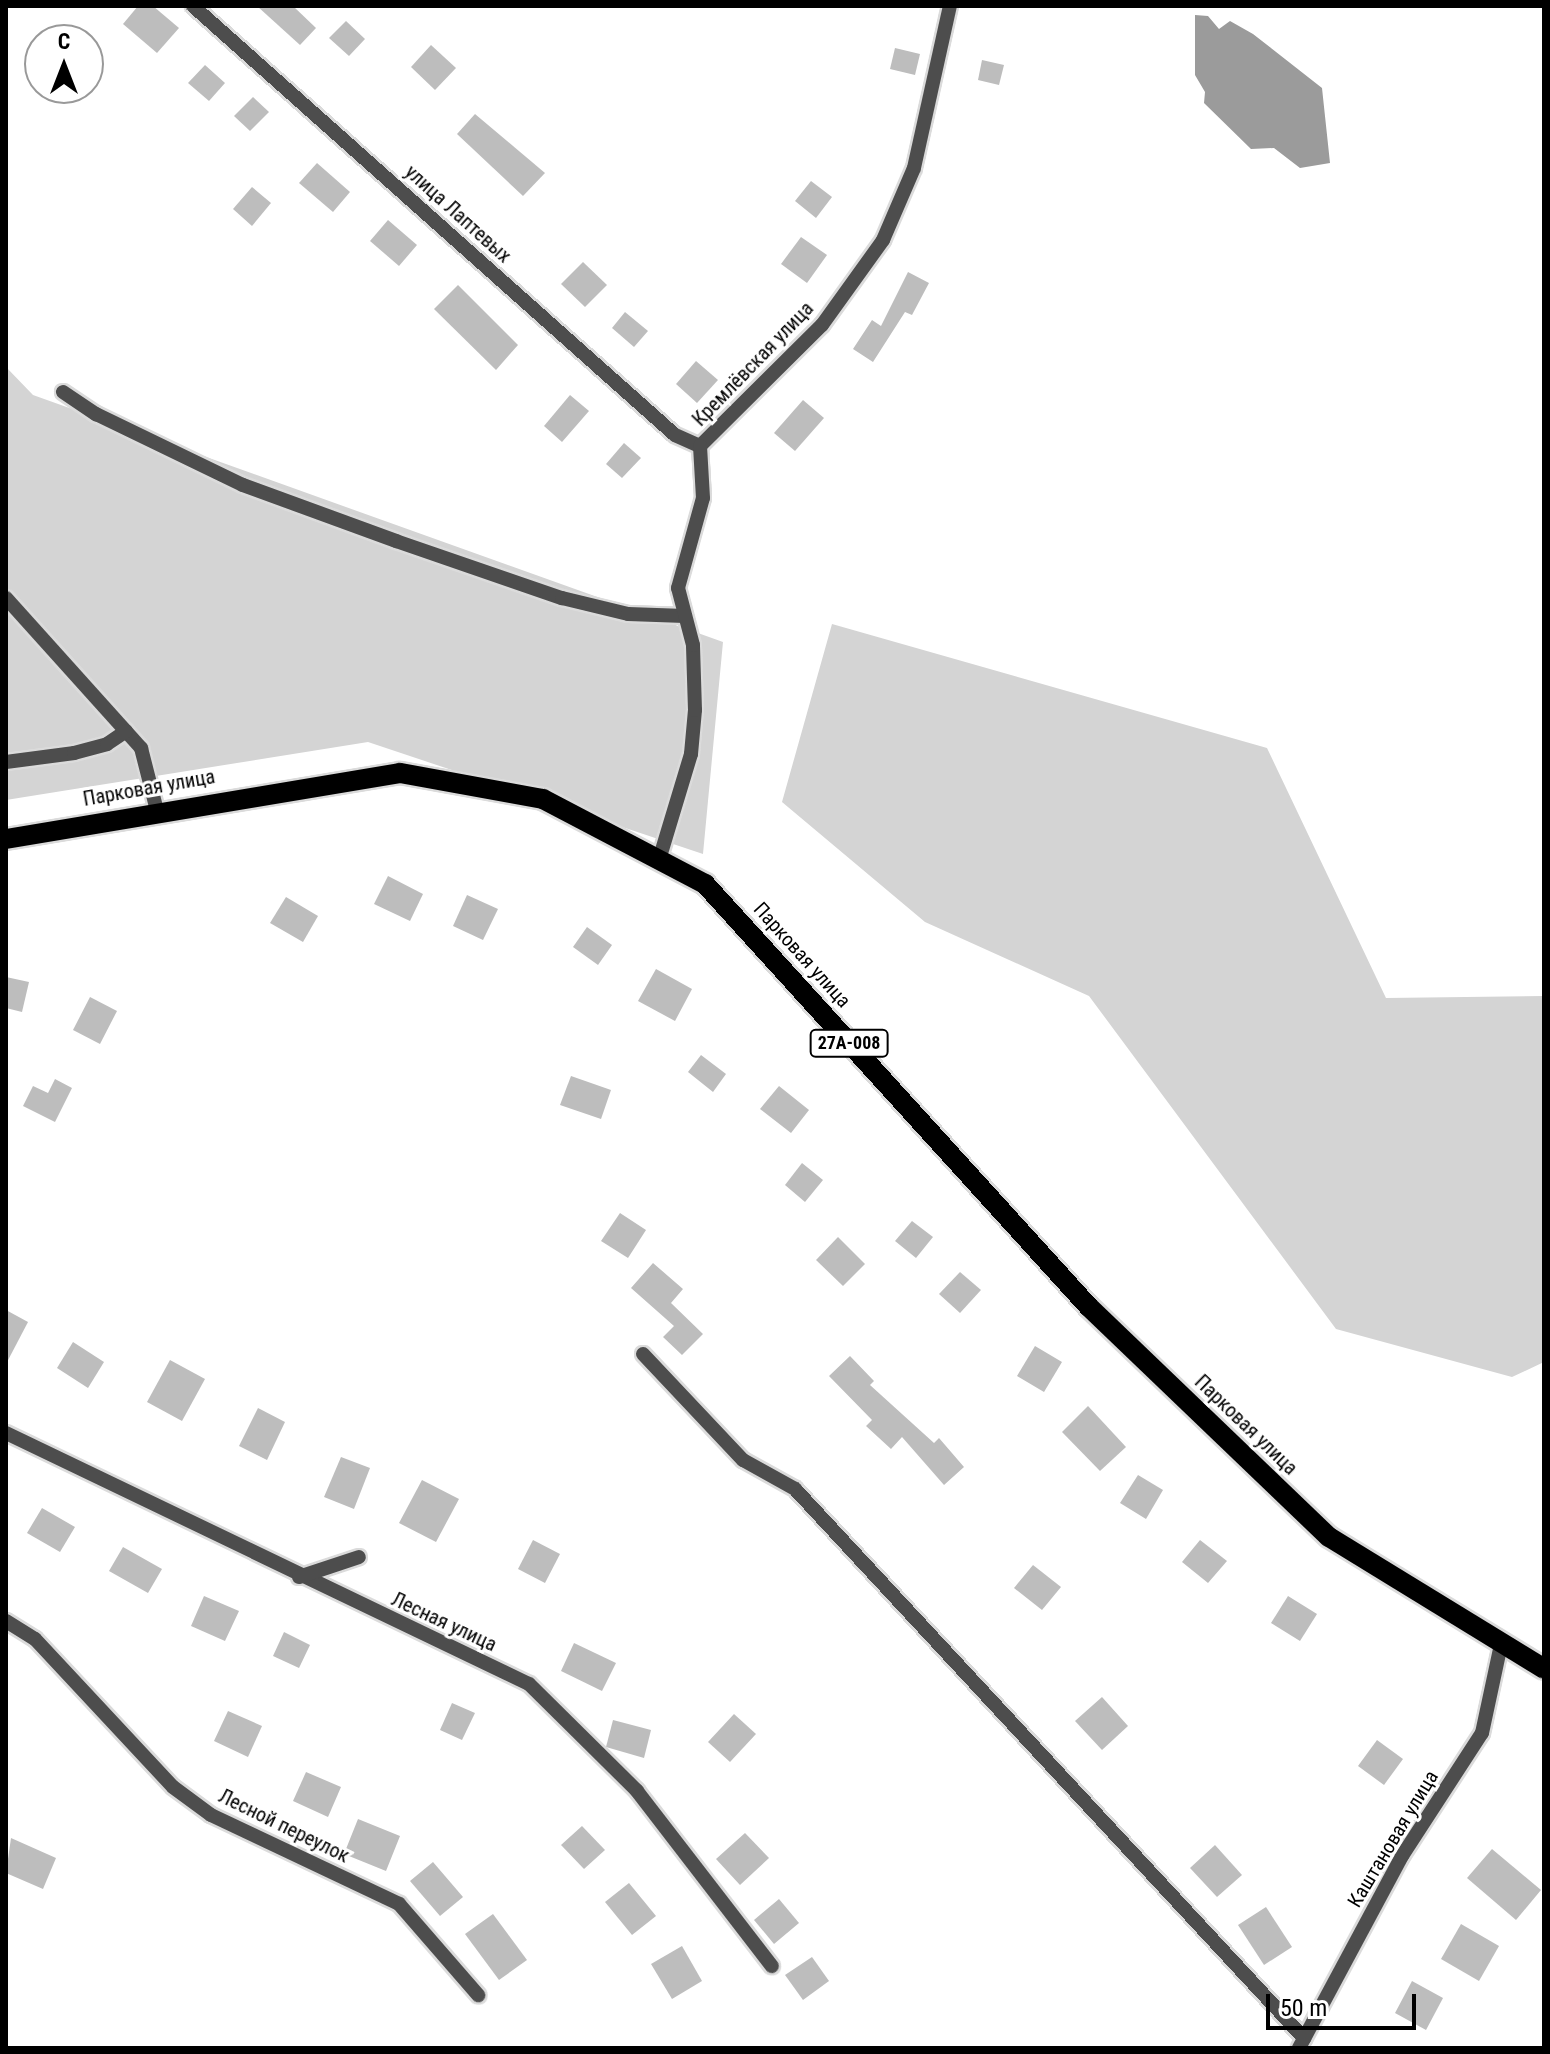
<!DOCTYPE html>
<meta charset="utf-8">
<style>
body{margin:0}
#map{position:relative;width:1550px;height:2054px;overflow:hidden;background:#fff;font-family:"Roboto Condensed",sans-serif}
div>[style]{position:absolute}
.green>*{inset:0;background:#d4d4d4}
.water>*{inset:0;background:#9b9b9b}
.building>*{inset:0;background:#bdbdbd}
.roads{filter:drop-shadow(2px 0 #dbdbdb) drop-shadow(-2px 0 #dbdbdb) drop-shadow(0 2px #dbdbdb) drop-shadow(0 -2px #dbdbdb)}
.minor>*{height:14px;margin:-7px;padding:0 7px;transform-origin:7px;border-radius:7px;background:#4d4d4d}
.major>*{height:20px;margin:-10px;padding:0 10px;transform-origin:10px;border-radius:10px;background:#000}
span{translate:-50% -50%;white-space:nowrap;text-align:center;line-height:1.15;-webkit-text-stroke:6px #fff;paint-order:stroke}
.shield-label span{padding:2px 6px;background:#fff;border:2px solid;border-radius:6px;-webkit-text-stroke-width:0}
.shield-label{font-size:18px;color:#000;font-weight:700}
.street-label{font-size:20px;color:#000}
.frame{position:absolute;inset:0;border:8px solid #000;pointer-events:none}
.north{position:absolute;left:24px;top:24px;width:80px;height:80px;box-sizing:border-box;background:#fff;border:2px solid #999;border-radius:50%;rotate:0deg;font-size:22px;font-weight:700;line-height:32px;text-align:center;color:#000}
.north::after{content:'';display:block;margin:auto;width:28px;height:36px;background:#000;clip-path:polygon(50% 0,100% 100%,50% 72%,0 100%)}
.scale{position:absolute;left:1266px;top:1994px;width:150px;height:36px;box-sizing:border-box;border:4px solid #000;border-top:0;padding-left:10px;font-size:24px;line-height:28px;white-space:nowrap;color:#000;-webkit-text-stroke:6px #fff;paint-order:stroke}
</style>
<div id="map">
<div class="green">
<div style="clip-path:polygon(6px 367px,33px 395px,723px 642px,703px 854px,368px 742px,6px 800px)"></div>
<div style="clip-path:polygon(832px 624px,1267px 748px,1386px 998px,1544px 996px,1544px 1362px,1512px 1377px,1336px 1329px,1089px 996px,925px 922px,782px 802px)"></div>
</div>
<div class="water">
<div style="clip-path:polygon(1195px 15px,1208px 16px,1219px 29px,1230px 21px,1253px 34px,1322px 88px,1330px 163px,1300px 168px,1274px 148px,1251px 149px,1204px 103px,1205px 92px,1195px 75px)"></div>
</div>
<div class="building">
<div style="clip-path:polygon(138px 6px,153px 6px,179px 28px,157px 53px,123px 24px)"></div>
<div style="clip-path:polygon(257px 6px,293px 6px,316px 28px,300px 45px)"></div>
<div style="clip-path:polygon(346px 21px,365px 39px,349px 56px,329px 38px)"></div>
<div style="clip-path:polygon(431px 45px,456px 68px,435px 90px,411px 67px)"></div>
<div style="clip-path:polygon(895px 48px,920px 54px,915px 75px,890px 69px)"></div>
<div style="clip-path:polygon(982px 60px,1004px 65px,999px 85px,978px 80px)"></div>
<div style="clip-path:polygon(205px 65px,225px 83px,209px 101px,188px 83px)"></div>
<div style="clip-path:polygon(253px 97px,269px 112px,250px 131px,234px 116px)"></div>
<div style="clip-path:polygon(475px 114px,545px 173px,523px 196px,457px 134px)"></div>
<div style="clip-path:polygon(317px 163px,350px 192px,333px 212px,299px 183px)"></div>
<div style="clip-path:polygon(811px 181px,832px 197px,816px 218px,795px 201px)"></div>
<div style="clip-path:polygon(252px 187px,271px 203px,252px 226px,233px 209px)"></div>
<div style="clip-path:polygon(388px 220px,417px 245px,399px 266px,370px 241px)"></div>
<div style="clip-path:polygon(801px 237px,827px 255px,807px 283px,781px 264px)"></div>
<div style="clip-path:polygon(583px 262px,607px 285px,585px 307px,561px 284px)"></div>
<div style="clip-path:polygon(908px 272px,929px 283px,912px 315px,905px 312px,873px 362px,853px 349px,872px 320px,881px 326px)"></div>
<div style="clip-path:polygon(458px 285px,518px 345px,496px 370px,434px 309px)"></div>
<div style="clip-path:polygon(625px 312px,648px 331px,634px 347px,612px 328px)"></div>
<div style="clip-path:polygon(696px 361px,718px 380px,697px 403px,676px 384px)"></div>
<div style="clip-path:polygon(570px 395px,589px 411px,562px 442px,544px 426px)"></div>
<div style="clip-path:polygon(803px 400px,824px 418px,795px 451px,774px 433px)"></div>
<div style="clip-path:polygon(624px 443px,641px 458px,622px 478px,606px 464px)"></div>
<div style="clip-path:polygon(388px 876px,423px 894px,410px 921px,374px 904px)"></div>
<div style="clip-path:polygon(467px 895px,498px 909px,483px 940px,453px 926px)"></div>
<div style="clip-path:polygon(286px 897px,318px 916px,303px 942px,270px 923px)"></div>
<div style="clip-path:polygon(587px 927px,612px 945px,598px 965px,573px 947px)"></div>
<div style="clip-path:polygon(656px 969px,692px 989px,675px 1021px,638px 1001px)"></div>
<div style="clip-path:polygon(6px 977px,29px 982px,22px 1012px,6px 1008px)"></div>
<div style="clip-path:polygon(90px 997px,117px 1011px,100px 1044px,73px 1030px)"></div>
<div style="clip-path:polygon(701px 1055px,726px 1074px,713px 1092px,688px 1072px)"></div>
<div style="clip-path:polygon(571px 1076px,611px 1090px,601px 1119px,560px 1105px)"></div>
<div style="clip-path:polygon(55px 1079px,72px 1088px,55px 1122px,23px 1106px,33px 1086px,48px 1093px)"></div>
<div style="clip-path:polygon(779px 1086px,809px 1110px,791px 1133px,760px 1109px)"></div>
<div style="clip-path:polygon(802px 1163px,823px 1180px,805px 1202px,785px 1185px)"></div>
<div style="clip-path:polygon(620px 1213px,646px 1230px,628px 1258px,601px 1241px)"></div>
<div style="clip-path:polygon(912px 1221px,933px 1237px,916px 1258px,895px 1241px)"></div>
<div style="clip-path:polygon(838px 1237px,865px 1264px,843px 1286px,816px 1260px)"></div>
<div style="clip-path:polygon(653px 1263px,683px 1289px,671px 1303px,703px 1334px,682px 1355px,663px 1337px,674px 1326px,631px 1288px)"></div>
<div style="clip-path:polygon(960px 1272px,981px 1290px,960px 1313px,939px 1294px)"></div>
<div style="clip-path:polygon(6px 1310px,28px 1322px,6px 1364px)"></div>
<div style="clip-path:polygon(73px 1342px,104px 1362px,88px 1388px,57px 1368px)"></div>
<div style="clip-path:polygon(1035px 1346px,1062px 1362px,1044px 1392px,1017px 1376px)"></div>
<div style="clip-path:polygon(850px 1356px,874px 1381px,870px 1385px,934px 1443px,939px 1438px,964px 1467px,944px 1485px,902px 1437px,891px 1449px,866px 1426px,872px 1420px,829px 1376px)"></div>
<div style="clip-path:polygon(170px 1360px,205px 1379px,182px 1421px,147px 1402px)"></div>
<div style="clip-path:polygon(1088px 1406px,1126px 1447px,1100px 1471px,1062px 1432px)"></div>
<div style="clip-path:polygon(258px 1408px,285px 1422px,267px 1460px,239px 1446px)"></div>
<div style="clip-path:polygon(341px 1457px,370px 1468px,354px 1509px,324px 1497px)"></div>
<div style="clip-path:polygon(1138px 1475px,1163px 1490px,1146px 1519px,1120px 1503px)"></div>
<div style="clip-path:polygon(422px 1480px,459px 1499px,436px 1542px,399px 1523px)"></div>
<div style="clip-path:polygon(42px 1508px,75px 1527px,60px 1552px,27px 1533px)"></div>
<div style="clip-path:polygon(533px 1540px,560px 1554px,545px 1583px,518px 1569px)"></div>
<div style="clip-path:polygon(1200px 1540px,1227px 1561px,1208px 1583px,1182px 1562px)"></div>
<div style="clip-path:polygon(123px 1547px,162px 1569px,148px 1593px,109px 1571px)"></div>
<div style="clip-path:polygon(1033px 1565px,1061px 1587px,1042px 1610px,1014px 1588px)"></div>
<div style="clip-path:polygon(204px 1596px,239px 1611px,225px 1641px,191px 1626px)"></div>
<div style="clip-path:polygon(1288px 1596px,1317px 1614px,1300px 1641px,1271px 1623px)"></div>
<div style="clip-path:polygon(284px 1632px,310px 1645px,299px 1668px,273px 1656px)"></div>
<div style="clip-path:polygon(574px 1643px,616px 1663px,602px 1691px,561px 1671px)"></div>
<div style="clip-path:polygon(1102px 1697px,1128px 1726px,1102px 1750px,1075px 1721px)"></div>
<div style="clip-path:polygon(452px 1703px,475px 1713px,462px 1740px,440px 1730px)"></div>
<div style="clip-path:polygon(228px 1711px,262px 1726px,248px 1757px,214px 1741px)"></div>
<div style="clip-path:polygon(734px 1714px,756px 1734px,730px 1762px,708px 1742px)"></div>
<div style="clip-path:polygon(613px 1720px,651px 1730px,644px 1758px,606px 1747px)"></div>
<div style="clip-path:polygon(1377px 1740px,1403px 1759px,1384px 1785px,1358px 1766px)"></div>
<div style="clip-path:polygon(306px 1772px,341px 1787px,328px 1817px,293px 1801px)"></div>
<div style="clip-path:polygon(358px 1819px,400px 1836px,386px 1871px,344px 1854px)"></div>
<div style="clip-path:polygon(582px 1826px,605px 1850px,584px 1869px,561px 1845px)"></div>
<div style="clip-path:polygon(745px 1833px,769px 1858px,740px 1885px,716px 1859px)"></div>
<div style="clip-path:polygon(11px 1838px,56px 1858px,43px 1889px,6px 1873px)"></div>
<div style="clip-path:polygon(1215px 1845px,1242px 1875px,1217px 1897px,1190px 1868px)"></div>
<div style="clip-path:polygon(1492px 1849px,1541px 1890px,1516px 1920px,1467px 1878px)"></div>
<div style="clip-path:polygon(433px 1862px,463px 1897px,440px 1916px,410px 1881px)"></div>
<div style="clip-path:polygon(629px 1883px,656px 1916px,632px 1935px,605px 1902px)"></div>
<div style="clip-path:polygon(779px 1899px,799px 1923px,774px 1944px,754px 1920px)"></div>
<div style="clip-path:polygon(1266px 1907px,1292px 1947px,1264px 1965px,1238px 1925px)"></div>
<div style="clip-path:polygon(493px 1914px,527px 1960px,499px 1980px,465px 1934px)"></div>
<div style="clip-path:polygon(1461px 1924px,1499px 1946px,1479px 1981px,1441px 1959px)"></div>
<div style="clip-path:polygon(682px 1946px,702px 1981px,672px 1999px,651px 1964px)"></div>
<div style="clip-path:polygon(812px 1957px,829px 1981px,803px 2000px,785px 1975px)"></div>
<div style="clip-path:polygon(1412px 1981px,1443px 1998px,1426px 2030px,1395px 2013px)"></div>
</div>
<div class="roads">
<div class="minor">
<div style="left:193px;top:6px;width:645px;rotate:41.67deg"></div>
<div style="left:675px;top:435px;width:27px;rotate:24deg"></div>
<div style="left:63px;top:392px;width:40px;rotate:34deg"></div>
<div style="left:96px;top:414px;width:163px;rotate:25.8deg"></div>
<div style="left:243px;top:485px;width:163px;rotate:20.1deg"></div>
<div style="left:396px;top:541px;width:176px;rotate:19deg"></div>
<div style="left:562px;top:598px;width:68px;rotate:13.6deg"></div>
<div style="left:628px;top:614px;width:57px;rotate:2deg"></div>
<div style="left:700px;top:446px;width:172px;rotate:-44.8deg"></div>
<div style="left:822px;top:325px;width:105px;rotate:-54.3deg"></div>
<div style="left:883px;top:240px;width:78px;rotate:-66.7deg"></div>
<div style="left:914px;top:168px;width:166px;rotate:-77.5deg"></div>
<div style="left:6px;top:598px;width:202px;rotate:48deg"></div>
<div style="left:141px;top:748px;width:65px;rotate:75.7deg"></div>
<div style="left:6px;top:762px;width:69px;rotate:-7.5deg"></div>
<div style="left:74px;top:753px;width:34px;rotate:-15deg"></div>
<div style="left:107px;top:744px;width:23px;rotate:-34deg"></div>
<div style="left:659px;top:860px;width:111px;rotate:-73.2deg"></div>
<div style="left:691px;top:754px;width:44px;rotate:-84.8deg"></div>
<div style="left:695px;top:710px;width:65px;rotate:-91.8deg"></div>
<div style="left:693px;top:645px;width:59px;rotate:-104.7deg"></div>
<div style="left:678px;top:588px;width:93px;rotate:-74.5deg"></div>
<div style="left:703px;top:498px;width:52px;rotate:-93.3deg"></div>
<div style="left:643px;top:1354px;width:146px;rotate:46.7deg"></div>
<div style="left:743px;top:1460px;width:60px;rotate:29.1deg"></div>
<div style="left:795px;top:1489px;width:749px;rotate:47.17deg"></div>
<div style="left:6px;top:1433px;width:580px;rotate:25.64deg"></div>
<div style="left:529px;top:1684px;width:152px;rotate:44.7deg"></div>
<div style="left:637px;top:1791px;width:221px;rotate:52.4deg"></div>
<div style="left:299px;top:1577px;width:63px;rotate:-18.4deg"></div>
<div style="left:6px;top:1621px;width:34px;rotate:32deg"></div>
<div style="left:35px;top:1639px;width:202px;rotate:47deg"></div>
<div style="left:173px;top:1787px;width:47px;rotate:36.4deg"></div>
<div style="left:211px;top:1815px;width:208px;rotate:25.3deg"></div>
<div style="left:399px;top:1904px;width:121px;rotate:49deg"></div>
<div style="left:1299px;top:2048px;width:218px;rotate:-61.8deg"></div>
<div style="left:1402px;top:1856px;width:147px;rotate:-57deg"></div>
<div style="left:1482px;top:1733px;width:91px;rotate:-77.9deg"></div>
</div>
<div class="major">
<div style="left:6px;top:839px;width:399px;rotate:-9.5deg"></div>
<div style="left:400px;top:773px;width:145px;rotate:10.3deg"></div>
<div style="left:543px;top:799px;width:183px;rotate:27.7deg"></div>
<div style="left:705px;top:884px;width:571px;rotate:47.77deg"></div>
<div style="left:1089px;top:1307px;width:332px;rotate:43.8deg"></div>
<div style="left:1329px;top:1537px;width:252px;rotate:31.5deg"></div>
</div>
</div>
<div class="shield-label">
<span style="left:849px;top:1043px">27А-008</span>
</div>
<div class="street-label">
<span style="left:458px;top:214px;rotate:42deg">улица Лаптевых</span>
<span style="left:753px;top:364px;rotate:-46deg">Кремлёвская улица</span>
<span style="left:149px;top:788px;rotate:-10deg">Парковая улица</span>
<span style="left:802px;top:955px;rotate:48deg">Парковая улица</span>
<span style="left:1246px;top:1425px;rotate:44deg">Парковая улица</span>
<span style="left:444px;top:1622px;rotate:25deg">Лесная улица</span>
<span style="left:284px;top:1826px;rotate:26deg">Лесной переулок</span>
<span style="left:1393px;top:1839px;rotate:-59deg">Каштановая улица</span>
</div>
<div class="frame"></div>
<div class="north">С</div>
<div class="scale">50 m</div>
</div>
